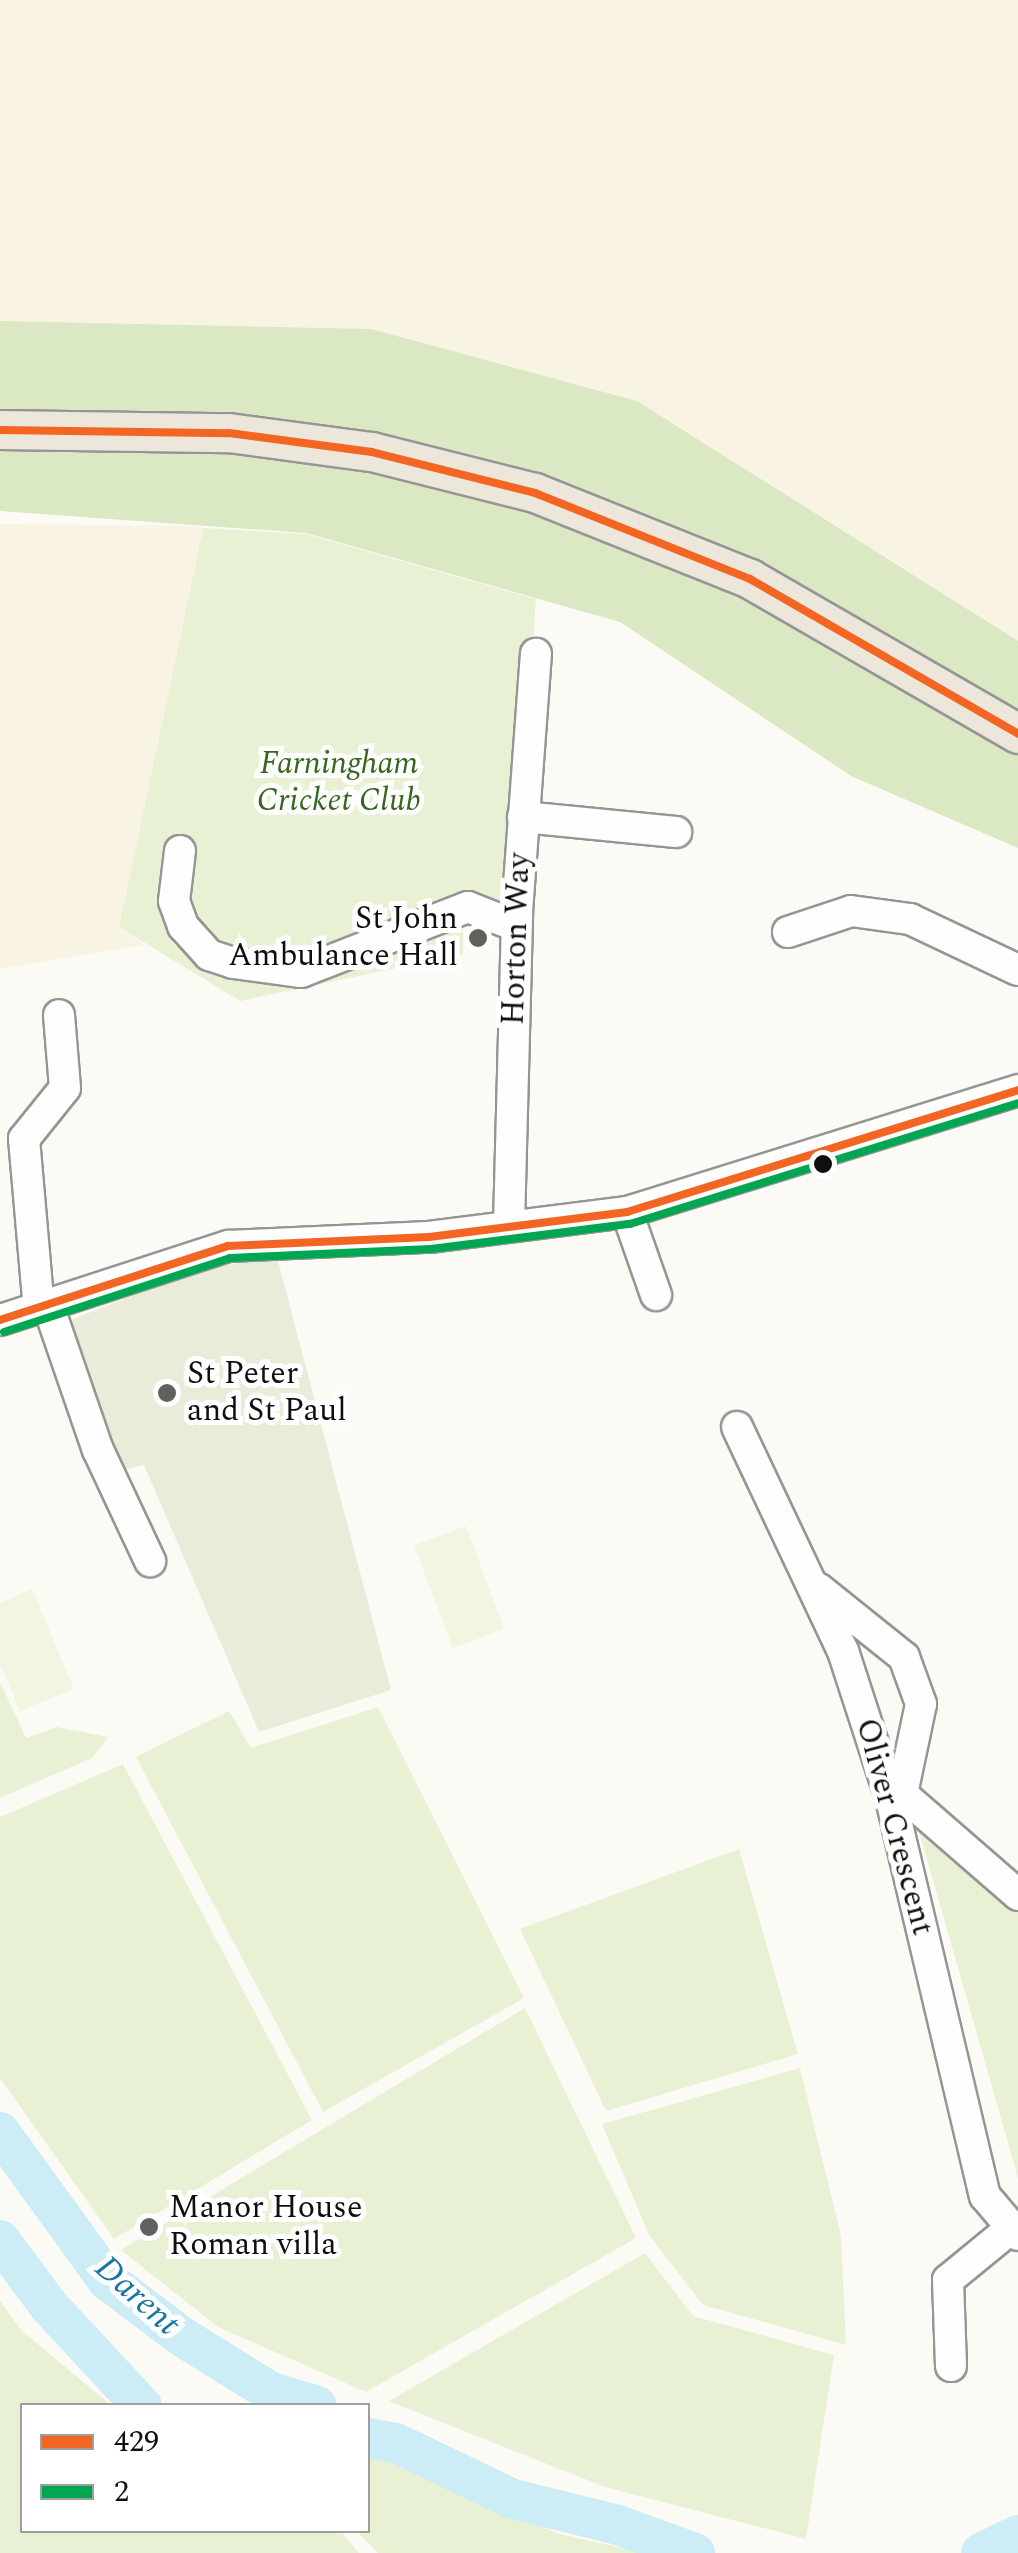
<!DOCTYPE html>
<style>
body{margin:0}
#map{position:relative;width:1018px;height:2553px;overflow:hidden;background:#fcfaf5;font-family:Spectral,serif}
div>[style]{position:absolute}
.farmland>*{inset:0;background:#f8f3e2}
.green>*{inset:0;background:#e9f1d5}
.forest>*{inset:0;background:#dae8c3}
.cemetery>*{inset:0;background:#eaecd9}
.pitch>*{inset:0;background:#f2f5df}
.river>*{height:40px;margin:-20px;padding:0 20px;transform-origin:20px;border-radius:20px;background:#ccecf6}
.roads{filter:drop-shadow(2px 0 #969593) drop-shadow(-2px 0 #969593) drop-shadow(0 2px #969593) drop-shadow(0 -2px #969593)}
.minor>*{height:30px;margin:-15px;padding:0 15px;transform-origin:15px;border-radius:15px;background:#fffefe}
.major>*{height:38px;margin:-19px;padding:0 19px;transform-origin:19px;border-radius:19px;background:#ece6db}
.bus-1>*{height:8px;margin:-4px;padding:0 4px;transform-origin:4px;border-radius:4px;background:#f26522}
.bus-2>*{height:8px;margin:-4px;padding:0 4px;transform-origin:4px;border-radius:4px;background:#00a651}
.dots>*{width:28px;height:28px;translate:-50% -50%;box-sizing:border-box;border:5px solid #fff;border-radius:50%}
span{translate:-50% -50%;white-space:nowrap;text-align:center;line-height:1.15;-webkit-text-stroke:10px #fff;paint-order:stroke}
.park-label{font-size:32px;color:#37671f;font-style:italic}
.poi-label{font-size:32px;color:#0f0f0f}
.right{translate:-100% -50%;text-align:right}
.left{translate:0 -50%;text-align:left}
.street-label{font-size:32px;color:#0f0f0f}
.water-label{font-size:35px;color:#1975a1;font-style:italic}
.legend{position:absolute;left:20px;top:2403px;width:350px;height:130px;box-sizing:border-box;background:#fff;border:2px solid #9f9f9f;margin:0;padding:12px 18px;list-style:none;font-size:30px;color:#0f0f0f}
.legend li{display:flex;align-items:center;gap:20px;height:50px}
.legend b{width:50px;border:2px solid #9f9f9f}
</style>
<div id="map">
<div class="farmland">
<div style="clip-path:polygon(0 0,1018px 0,1018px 641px,637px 401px,371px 329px,0 321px)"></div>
<div style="clip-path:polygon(0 524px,203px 526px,119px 927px,144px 945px,0 969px)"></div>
</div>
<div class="green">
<div style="clip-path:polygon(203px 528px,306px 534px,536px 599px,515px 925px,463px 924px,463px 954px,240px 1001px,119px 927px)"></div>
<div style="clip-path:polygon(0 1682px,26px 1738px,57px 1727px,108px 1737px,92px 1758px,0 1798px)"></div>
<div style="clip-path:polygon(378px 1707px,524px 1998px,323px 2112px,136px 1757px,229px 1711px,251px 1748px)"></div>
<div style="clip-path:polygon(123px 1764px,312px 2120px,114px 2239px,0 2078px,0 1817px)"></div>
<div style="clip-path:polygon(912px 1807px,1018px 1892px,1018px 2178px)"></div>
<div style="clip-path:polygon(739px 1849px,798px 2054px,606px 2111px,520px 1929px)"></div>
<div style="clip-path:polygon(525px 2008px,636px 2238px,366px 2392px,218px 2327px,121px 2250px)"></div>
<div style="clip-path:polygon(800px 2068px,841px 2236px,846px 2345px,703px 2305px,649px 2235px,602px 2124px)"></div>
<div style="clip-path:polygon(645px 2253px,693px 2316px,834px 2355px,806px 2539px,605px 2487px,389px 2401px)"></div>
<div style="clip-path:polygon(0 2301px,22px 2331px,111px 2405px,22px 2406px,22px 2530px,341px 2531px,359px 2553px,0 2553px)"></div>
<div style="clip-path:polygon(368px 2453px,559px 2534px,646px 2553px,378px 2553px,356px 2531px,368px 2530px)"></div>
</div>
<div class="forest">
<div style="clip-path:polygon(0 321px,371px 329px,637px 401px,1018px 641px,1018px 848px,851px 776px,620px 622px,306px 533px,0 511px)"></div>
</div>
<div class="cemetery">
<div style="clip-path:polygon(277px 1257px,391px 1690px,259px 1732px,144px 1465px,122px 1470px,58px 1325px,200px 1269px)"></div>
</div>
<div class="pitch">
<div style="clip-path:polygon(466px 1526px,504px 1629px,453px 1648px,414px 1545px)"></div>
<div style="clip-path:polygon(32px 1589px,74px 1689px,20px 1711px,0 1664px,0 1603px)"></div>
</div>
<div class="river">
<div style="left:0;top:2132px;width:183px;rotate:54.1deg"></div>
<div style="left:107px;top:2280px;width:93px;rotate:37.1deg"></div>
<div style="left:181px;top:2336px;width:106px;rotate:31.9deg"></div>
<div style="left:271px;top:2392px;width:48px;rotate:16.9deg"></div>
<div style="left:0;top:2240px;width:82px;rotate:53.4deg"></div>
<div style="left:49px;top:2306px;width:137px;rotate:47.1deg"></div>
<div style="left:368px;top:2438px;width:28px;rotate:10deg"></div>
<div style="left:396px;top:2443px;width:130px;rotate:25.6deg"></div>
<div style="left:513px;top:2499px;width:108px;rotate:13.9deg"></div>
<div style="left:618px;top:2525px;width:82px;rotate:20deg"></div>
<div style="left:981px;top:2553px;width:41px;rotate:-25.9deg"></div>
</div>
<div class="roads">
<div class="minor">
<div style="left:523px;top:817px;width:154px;rotate:5.6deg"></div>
<div style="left:180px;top:851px;width:50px;rotate:96.8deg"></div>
<div style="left:174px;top:901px;width:27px;rotate:70deg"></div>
<div style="left:183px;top:926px;width:39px;rotate:48deg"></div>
<div style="left:209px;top:955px;width:25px;rotate:18deg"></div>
<div style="left:233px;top:963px;width:69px;rotate:7.5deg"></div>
<div style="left:301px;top:972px;width:179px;rotate:-21.3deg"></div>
<div style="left:468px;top:907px;width:52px;rotate:21.6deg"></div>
<div style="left:788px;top:932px;width:66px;rotate:-18.4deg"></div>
<div style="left:851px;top:911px;width:60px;rotate:7.7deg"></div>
<div style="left:910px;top:919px;width:119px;rotate:25.3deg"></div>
<div style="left:627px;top:1212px;width:88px;rotate:70.7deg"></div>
<div style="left:509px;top:1225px;width:313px;rotate:-88.5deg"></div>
<div style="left:517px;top:912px;width:259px;rotate:-85.8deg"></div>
<div style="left:49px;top:1308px;width:150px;rotate:71deg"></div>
<div style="left:98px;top:1450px;width:123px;rotate:64.9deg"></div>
<div style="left:39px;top:1310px;width:172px;rotate:-95deg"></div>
<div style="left:24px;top:1139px;width:65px;rotate:-51.2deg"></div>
<div style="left:65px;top:1088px;width:73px;rotate:-94.7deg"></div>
<div style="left:0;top:1320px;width:240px;rotate:-18deg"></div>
<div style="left:228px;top:1246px;width:201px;rotate:-2.6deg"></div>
<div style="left:429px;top:1237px;width:200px;rotate:-7.2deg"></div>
<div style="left:627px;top:1212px;width:410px;rotate:-17.3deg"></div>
<div style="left:737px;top:1427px;width:248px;rotate:64.7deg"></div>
<div style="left:843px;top:1651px;width:156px;rotate:72deg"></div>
<div style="left:891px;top:1799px;width:408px;rotate:76.7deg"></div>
<div style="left:985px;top:2196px;width:51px;rotate:49.8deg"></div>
<div style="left:819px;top:1589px;width:109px;rotate:38.7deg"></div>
<div style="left:904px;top:1657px;width:50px;rotate:70.1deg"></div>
<div style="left:921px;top:1704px;width:92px;rotate:101.9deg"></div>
<div style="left:902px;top:1794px;width:154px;rotate:41deg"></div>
<div style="left:951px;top:2366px;width:86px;rotate:-92deg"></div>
<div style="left:948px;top:2280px;width:79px;rotate:-39.3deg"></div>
</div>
<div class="major">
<div style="left:0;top:430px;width:229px;rotate:0.8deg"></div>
<div style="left:229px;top:433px;width:144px;rotate:7.6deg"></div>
<div style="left:372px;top:452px;width:168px;rotate:14.1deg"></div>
<div style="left:535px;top:493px;width:232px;rotate:21.8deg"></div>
<div style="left:750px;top:579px;width:310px;rotate:30deg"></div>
</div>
</div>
<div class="bus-1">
<div style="left:0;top:430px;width:229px;rotate:0.8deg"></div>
<div style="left:229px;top:433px;width:144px;rotate:7.6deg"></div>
<div style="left:372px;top:452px;width:168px;rotate:14.1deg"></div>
<div style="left:535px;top:493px;width:232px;rotate:21.8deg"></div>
<div style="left:750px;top:579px;width:310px;rotate:30deg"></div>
<div style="left:0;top:1320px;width:240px;rotate:-18deg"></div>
<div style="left:228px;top:1246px;width:201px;rotate:-2.6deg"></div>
<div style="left:429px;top:1237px;width:200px;rotate:-7.2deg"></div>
<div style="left:627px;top:1212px;width:410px;rotate:-17.3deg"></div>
</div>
<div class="bus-2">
<div style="left:4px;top:1332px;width:238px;rotate:-18.1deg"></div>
<div style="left:230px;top:1258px;width:201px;rotate:-2.6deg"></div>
<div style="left:431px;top:1249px;width:201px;rotate:-7.2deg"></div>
<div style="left:630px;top:1224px;width:406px;rotate:-17.3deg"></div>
</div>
<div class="dots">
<div style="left:478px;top:938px;background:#626160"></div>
<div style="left:823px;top:1164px;background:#0f0f0f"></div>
<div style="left:167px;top:1393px;background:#626160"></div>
<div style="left:149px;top:2227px;background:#626160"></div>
</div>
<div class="park-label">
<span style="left:339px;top:783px">Farningham<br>Cricket Club</span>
</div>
<div class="poi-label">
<span class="right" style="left:458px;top:938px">St John<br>Ambulance Hall</span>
<span class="left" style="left:187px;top:1393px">St Peter<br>and St Paul</span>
<span class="left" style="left:169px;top:2227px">Manor House<br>Roman villa</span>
</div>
<div class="street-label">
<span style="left:517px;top:939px;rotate:-88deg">Horton Way</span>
<span style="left:894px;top:1827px;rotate:75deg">Oliver Crescent</span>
</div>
<div class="water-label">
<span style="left:137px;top:2296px;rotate:42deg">Darent</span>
</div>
<ul class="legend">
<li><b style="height:12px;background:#f26522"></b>429</li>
<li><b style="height:12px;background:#00a651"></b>2</li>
</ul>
</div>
